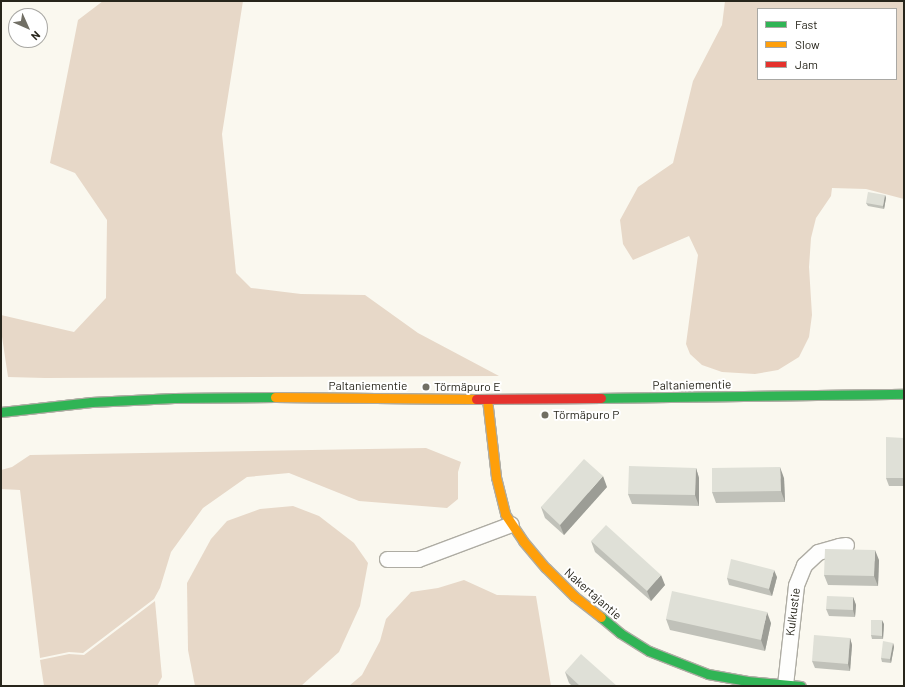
<!DOCTYPE html>
<meta charset="utf-8">
<style>
body{margin:0}
#map{position:relative;width:905px;height:687px;overflow:hidden;background:#faf8ef;font-family:Barlow,sans-serif}
div>[style]{position:absolute}
.forest>*{inset:0;background:#e7d8c8}
.roads{filter:drop-shadow(1px 0 #aeaca3) drop-shadow(-1px 0 #aeaca3) drop-shadow(0 1px #aeaca3) drop-shadow(0 -1px #aeaca3)}
.street>*{height:15px;margin:-7.5px;padding:0 7.5px;transform-origin:7.5px;border-radius:7.5px;background:#fefefd}
.fast>*{height:9px;margin:-4.5px;padding:0 4.5px;transform-origin:4.5px;border-radius:4.5px;background:#30b455}
.slow>*{height:9px;margin:-4.5px;padding:0 4.5px;transform-origin:4.5px;border-radius:4.5px;background:#ff9f0a}
.jam>*{height:9px;margin:-4.5px;padding:0 4.5px;transform-origin:4.5px;border-radius:4.5px;background:#e5322d}
.wall>*{inset:0;background:#c0c1b9}
.shaded-wall>*{inset:0;background:#9c9d96}
.building>*{inset:0;background:#dfe0d7}
.dots>*{width:11px;height:11px;translate:-50% -50%;box-sizing:border-box;border:2px solid #fff;border-radius:50%}
span{translate:-50% -50%;white-space:nowrap;text-align:center;line-height:1.15;-webkit-text-stroke:4px #fff;paint-order:stroke}
.street-label{font-size:12px;color:#27251b}
.poi-label{font-size:12px;color:#27251b}
.left{translate:0 -50%;text-align:left}
.frame{position:absolute;inset:0;border:2px solid #27251b;pointer-events:none}
.legend{position:absolute;left:757px;top:8px;width:140px;height:72px;box-sizing:border-box;background:#fff;border:1px solid #a9a8a4;margin:0;padding:5px 7px;list-style:none;font-size:12px;color:#27251b}
.legend li{display:flex;align-items:center;gap:8px;height:20px}
.legend b{width:20px;border:1px solid #a9a8a4}
.north{position:absolute;left:8px;top:8px;width:40px;height:40px;box-sizing:border-box;background:#fff;border:1px solid #a9a8a4;border-radius:50%;rotate:135deg;font-size:11px;font-weight:700;line-height:16px;text-align:center;color:#27251b}
.north::after{content:'';display:block;margin:auto;width:14px;height:18px;background:#716f65;clip-path:polygon(50% 0,100% 100%,50% 72%,0 100%)}
</style>
<div id="map">
<div class="forest">
<div style="clip-path:polygon(103px 1px,243px 1px,222px 134px,236px 273px,251px 288px,301px 294px,365px 295px,418px 333px,499px 376px,45px 378px,8px 377px,1px 330px,1px 315px,74px 332px,106px 298px,107px 220px,75px 173px,50px 163px,78px 20px)"></div>
<div style="clip-path:polygon(evenodd,725px 1px,904px 1px,904px 199px,866px 189px,832px 188px,831px 196px,816px 218px,811px 238px,809px 267px,812px 315px,809px 337px,799px 357px,778px 370px,755px 374px,722px 372px,702px 365px,690px 354px,686px 344px,698px 255px,689px 236px,633px 260px,623px 244px,620px 220px,638px 187px,673px 163px,693px 81px,722px 25px,725px 1px,758px 9px,896px 9px,896px 79px,758px 79px,758px 9px)"></div>
<div style="clip-path:polygon(426px 448px,461px 462px,458px 472px,458px 499px,447px 508px,359px 501px,289px 473px,247px 477px,203px 508px,171px 552px,160px 588px,154px 599px,83px 653px,69px 652px,40px 658px,20px 490px,1px 489px,1px 470px,12px 467px,30px 455px)"></div>
<div style="clip-path:polygon(293px 506px,319px 516px,354px 543px,368px 563px,360px 606px,339px 652px,301px 686px,195px 686px,188px 650px,187px 583px,211px 539px,227px 521px,260px 509px)"></div>
<div style="clip-path:polygon(464px 580px,497px 595px,536px 596px,551px 686px,349px 686px,362px 675px,380px 641px,386px 619px,411px 592px,438px 588px)"></div>
<div style="clip-path:polygon(155px 601px,162px 677px,157px 686px,44px 686px,40px 660px,69px 654px,84px 655px)"></div>
</div>
<div class="roads">
<div class="street">
<div style="left:387px;top:559px;width:31px"></div>
<div style="left:418px;top:559px;width:99px;rotate:-20.6deg"></div>
<div style="left:785px;top:685px;width:101px;rotate:-83.7deg"></div>
<div style="left:796px;top:585px;width:22px;rotate:-68deg"></div>
<div style="left:804px;top:565px;width:19px;rotate:-43deg"></div>
<div style="left:818px;top:552px;width:22px;rotate:-16deg"></div>
<div style="left:839px;top:546px;width:7px;rotate:-8deg"></div>
</div>
<div class="fast">
<div style="left:601px;top:398px;width:303px;rotate:-0.8deg"></div>
<div style="left:1px;top:412px;width:91px;rotate:-6.3deg"></div>
<div style="left:91px;top:402px;width:83px;rotate:-2.8deg"></div>
<div style="left:174px;top:398px;width:101px;rotate:-0.6deg"></div>
<div style="left:601px;top:617px;width:25px;rotate:40deg"></div>
<div style="left:620px;top:633px;width:34px;rotate:32deg"></div>
<div style="left:649px;top:651px;width:63px;rotate:21.3deg"></div>
<div style="left:708px;top:674px;width:40px;rotate:10deg"></div>
<div style="left:747px;top:681px;width:54px;rotate:5.3deg"></div>
</div>
<div class="slow">
<div style="left:275px;top:397px;width:201px;rotate:0.6deg"></div>
<div style="left:487px;top:399px;width:79px;rotate:83.4deg"></div>
<div style="left:496px;top:477px;width:38px;rotate:76deg"></div>
<div style="left:505px;top:514px;width:32px;rotate:56deg"></div>
<div style="left:523px;top:541px;width:35px;rotate:50deg"></div>
<div style="left:546px;top:568px;width:40px;rotate:45deg"></div>
<div style="left:574px;top:596px;width:34px;rotate:38deg"></div>
</div>
<div class="jam">
<div style="left:476px;top:399px;width:125px;rotate:-0.5deg"></div>
</div>
</div>
<div class="wall">
<div style="clip-path:polygon(885px 195px,886px 198px,884px 209px,868px 206px,866px 203px)"></div>
<div style="clip-path:polygon(904px 438px,904px 486px,889px 486px,886px 478px)"></div>
<div style="clip-path:polygon(696px 468px,699px 478px,699px 506px,632px 504px,628px 494px)"></div>
<div style="clip-path:polygon(784px 478px,785px 502px,716px 503px,712px 492px)"></div>
<div style="clip-path:polygon(607px 487px,564px 535px,545px 518px,541px 507px)"></div>
<div style="clip-path:polygon(591px 541px,665px 585px,651px 601px,595px 552px)"></div>
<div style="clip-path:polygon(879px 560px,878px 586px,828px 585px,824px 575px)"></div>
<div style="clip-path:polygon(777px 577px,772px 596px,729px 585px,727px 578px)"></div>
<div style="clip-path:polygon(853px 597px,856px 605px,855px 617px,829px 616px,826px 609px)"></div>
<div style="clip-path:polygon(666px 619px,771px 623px,765px 651px,670px 630px)"></div>
<div style="clip-path:polygon(884px 624px,883px 639px,872px 639px,871px 635px)"></div>
<div style="clip-path:polygon(850px 638px,852px 645px,850px 671px,815px 668px,812px 661px)"></div>
<div style="clip-path:polygon(893px 643px,894px 647px,891px 663px,882px 662px,881px 658px)"></div>
<div style="clip-path:polygon(565px 672px,617px 686px,572px 686px,569px 683px)"></div>
</div>
<div class="shaded-wall">
<div style="clip-path:polygon(885px 195px,886px 198px,884px 209px,883px 206px)"></div>
<div style="clip-path:polygon(780px 467px,784px 478px,785px 502px,781px 491px)"></div>
<div style="clip-path:polygon(696px 468px,699px 478px,699px 506px,695px 495px)"></div>
<div style="clip-path:polygon(603px 476px,607px 487px,564px 535px,560px 525px)"></div>
<div style="clip-path:polygon(875px 550px,879px 560px,878px 586px,874px 576px)"></div>
<div style="clip-path:polygon(774px 570px,777px 577px,772px 596px,769px 589px)"></div>
<div style="clip-path:polygon(661px 575px,665px 585px,651px 601px,647px 591px)"></div>
<div style="clip-path:polygon(853px 597px,856px 605px,855px 617px,853px 610px)"></div>
<div style="clip-path:polygon(767px 612px,771px 623px,765px 651px,761px 640px)"></div>
<div style="clip-path:polygon(882px 620px,884px 624px,883px 639px,882px 636px)"></div>
<div style="clip-path:polygon(850px 638px,852px 645px,850px 671px,848px 664px)"></div>
<div style="clip-path:polygon(893px 643px,894px 647px,891px 663px,890px 659px)"></div>
</div>
<div class="building">
<div style="clip-path:polygon(868px 192px,885px 195px,883px 206px,866px 203px)"></div>
<div style="clip-path:polygon(886px 437px,904px 438px,904px 478px,886px 478px)"></div>
<div style="clip-path:polygon(584px 459px,603px 476px,560px 525px,541px 507px)"></div>
<div style="clip-path:polygon(629px 466px,696px 468px,695px 495px,628px 494px)"></div>
<div style="clip-path:polygon(780px 467px,781px 491px,712px 492px,712px 468px)"></div>
<div style="clip-path:polygon(606px 525px,661px 575px,647px 591px,591px 541px)"></div>
<div style="clip-path:polygon(825px 549px,875px 550px,874px 576px,824px 575px)"></div>
<div style="clip-path:polygon(731px 559px,774px 570px,769px 589px,727px 578px)"></div>
<div style="clip-path:polygon(672px 591px,767px 612px,761px 640px,666px 619px)"></div>
<div style="clip-path:polygon(827px 596px,853px 597px,853px 610px,826px 609px)"></div>
<div style="clip-path:polygon(871px 620px,882px 620px,882px 636px,871px 635px)"></div>
<div style="clip-path:polygon(814px 635px,850px 638px,848px 664px,812px 661px)"></div>
<div style="clip-path:polygon(883px 641px,893px 643px,890px 659px,881px 658px)"></div>
<div style="clip-path:polygon(581px 654px,617px 686px,580px 686px,565px 672px)"></div>
</div>
<div class="dots">
<div style="left:426px;top:387px;background:#716f65"></div>
<div style="left:545px;top:415px;background:#716f65"></div>
</div>
<div class="street-label">
<span style="left:692px;top:385px;rotate:-1deg">Paltaniementie</span>
<span style="left:368px;top:386px">Paltaniementie</span>
<span style="left:593px;top:594px;rotate:41deg">Nakertajantie</span>
<span style="left:793px;top:612px;rotate:-83deg">Kulkustie</span>
</div>
<div class="poi-label">
<span class="left" style="left:434px;top:387px">Törmäpuro E</span>
<span class="left" style="left:553px;top:415px">Törmäpuro P</span>
</div>
<div class="frame"></div>
<ul class="legend">
<li><b style="height:5px;background:#30b455"></b>Fast</li>
<li><b style="height:5px;background:#ff9f0a"></b>Slow</li>
<li><b style="height:5px;background:#e5322d"></b>Jam</li>
</ul>
<div class="north">N</div>
</div>
